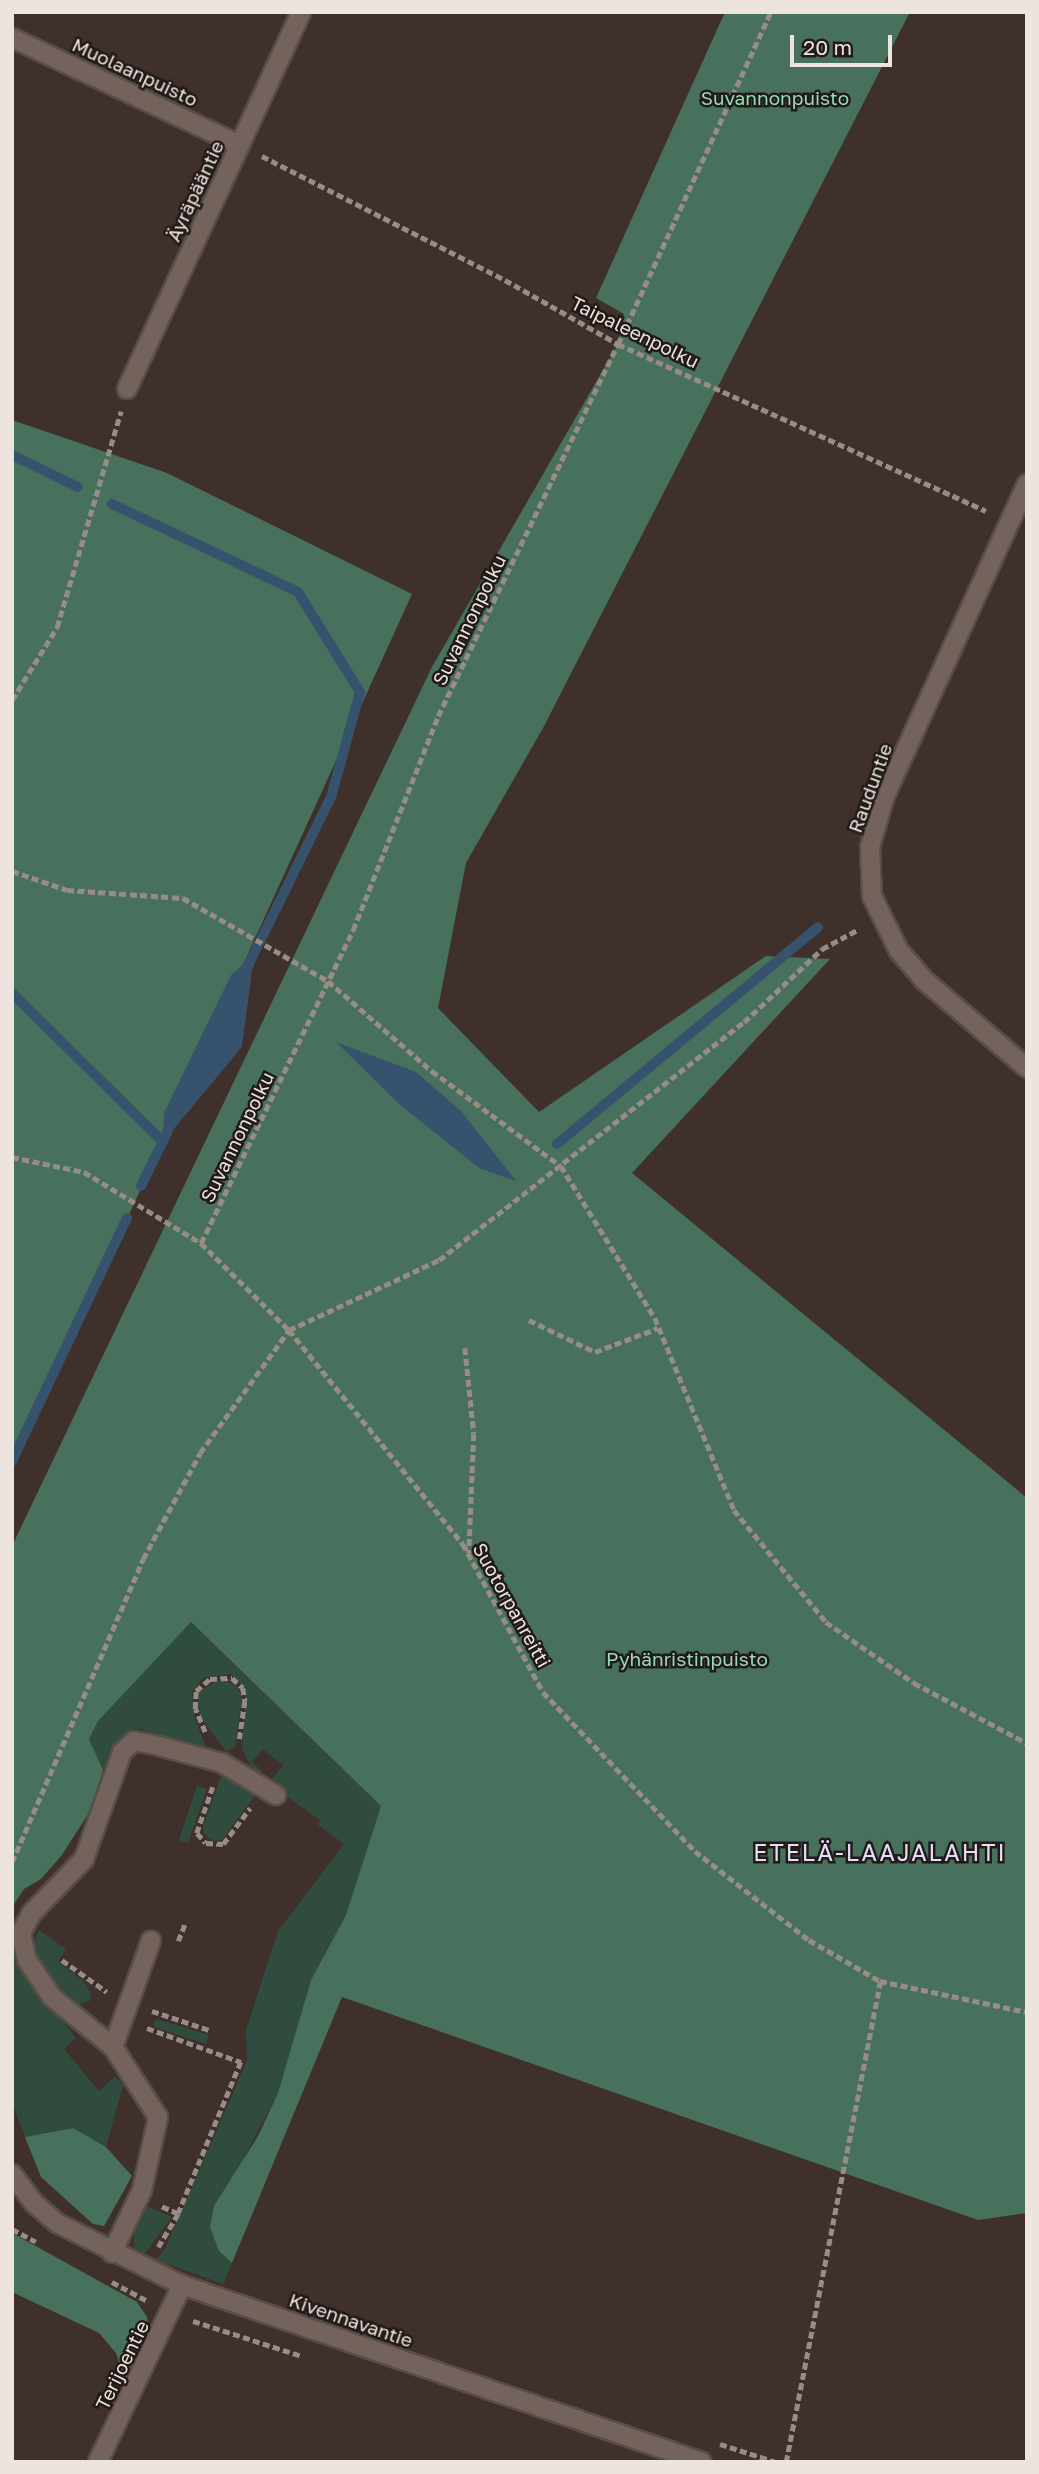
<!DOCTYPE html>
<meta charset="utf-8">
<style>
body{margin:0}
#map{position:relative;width:1039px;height:2474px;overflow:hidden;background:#3f302b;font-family:"Golos Text",sans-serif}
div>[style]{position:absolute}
.green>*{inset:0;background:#304c3e}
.forest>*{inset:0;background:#48715d}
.water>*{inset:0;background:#37526d}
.stream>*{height:10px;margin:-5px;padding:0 5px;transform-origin:5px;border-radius:5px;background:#37526d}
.path>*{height:4.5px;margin-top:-2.25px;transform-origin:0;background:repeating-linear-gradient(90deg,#988c87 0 7px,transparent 0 10.5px)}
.roads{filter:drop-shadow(2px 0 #594d48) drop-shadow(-2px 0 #594d48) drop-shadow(0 2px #594d48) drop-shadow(0 -2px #594d48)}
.lane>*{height:18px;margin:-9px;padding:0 9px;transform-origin:9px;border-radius:9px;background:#74635d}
.street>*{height:18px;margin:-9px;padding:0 9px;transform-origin:9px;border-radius:9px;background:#74635d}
.secondary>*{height:18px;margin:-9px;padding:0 9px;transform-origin:9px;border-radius:9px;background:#74635d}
span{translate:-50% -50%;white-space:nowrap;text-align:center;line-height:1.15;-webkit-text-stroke:5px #211a17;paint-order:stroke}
.street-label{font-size:19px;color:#ede3df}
.park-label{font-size:19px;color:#96dcba}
.quarter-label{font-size:23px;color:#e3ddfa;letter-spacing:2px}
.frame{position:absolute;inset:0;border:14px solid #ede3df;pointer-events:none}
.scale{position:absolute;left:790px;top:35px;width:102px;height:32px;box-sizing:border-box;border:4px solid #ede3df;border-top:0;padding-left:9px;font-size:21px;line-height:24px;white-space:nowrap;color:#ede3df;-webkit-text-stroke:5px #211a17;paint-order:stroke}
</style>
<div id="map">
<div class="green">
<div style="clip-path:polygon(191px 1622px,381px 1806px,346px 1915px,311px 1980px,278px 2093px,239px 2167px,219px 2251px,232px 2263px,223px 2284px,156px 2260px,165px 2249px,247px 2061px,246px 2030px,278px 1931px,344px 1844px,318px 1825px,320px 1820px,282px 1793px,272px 1779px,283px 1765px,263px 1749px,252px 1762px,262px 1771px,260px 1774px,250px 1765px,242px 1748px,246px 1690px,231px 1674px,203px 1678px,192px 1692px,195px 1718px,207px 1751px,191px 1750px,140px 1729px,130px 1730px,103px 1770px,89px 1739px,98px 1720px)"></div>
<div style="clip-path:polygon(220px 1679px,237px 1686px,242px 1698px,235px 1747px,226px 1752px,198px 1713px,199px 1692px)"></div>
<div style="clip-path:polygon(221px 1777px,236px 1777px,259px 1790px,222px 1840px,214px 1841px,203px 1833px,203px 1826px)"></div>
<div style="clip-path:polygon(197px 1786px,207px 1789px,188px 1843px,179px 1840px)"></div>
<div style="clip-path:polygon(39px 1930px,66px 1949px,58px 1962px,83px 1981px,91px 1994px,90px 2001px,76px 2005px,51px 1979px,35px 1951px,34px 1940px)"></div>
<div style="clip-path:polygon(12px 1939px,17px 1959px,76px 2038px,64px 2049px,99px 2091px,115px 2076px,123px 2086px,106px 2147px,72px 2128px,25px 2137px,12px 2102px)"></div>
<div style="clip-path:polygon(156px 2019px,209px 2035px,206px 2044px,153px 2027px)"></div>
<div style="clip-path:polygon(144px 2205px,172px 2217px,145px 2253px,135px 2248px,133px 2229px)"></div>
</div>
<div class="forest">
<div style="clip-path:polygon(725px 12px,910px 12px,543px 728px,466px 863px,438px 1008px,539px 1112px,766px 956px,830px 959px,632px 1173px,1027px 1498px,1027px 2213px,978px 2220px,342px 1997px,232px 2263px,219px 2251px,210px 2227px,214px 2206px,258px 2136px,278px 2093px,311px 1980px,346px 1915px,381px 1806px,191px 1622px,98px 1721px,89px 1739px,103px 1770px,90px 1811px,62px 1855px,41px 1879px,24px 1889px,12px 1907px,12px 1546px,432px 667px,618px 344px,624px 314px,596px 298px)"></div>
<div style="clip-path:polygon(12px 420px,167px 473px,412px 594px,12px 1471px)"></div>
<div style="clip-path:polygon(73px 2128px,106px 2147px,132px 2176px,104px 2226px,93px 2224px,41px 2177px,25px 2137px)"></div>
<div style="clip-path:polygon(12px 2233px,137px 2302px,147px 2317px,149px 2332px,125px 2383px,116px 2353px,99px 2333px,12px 2292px)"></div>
</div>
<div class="water">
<div style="clip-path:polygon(254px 955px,242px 1047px,163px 1142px,164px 1113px,231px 975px)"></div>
<div style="clip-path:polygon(336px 1042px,416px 1072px,461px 1111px,516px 1181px,479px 1168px,398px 1103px)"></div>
</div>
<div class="stream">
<div style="left:12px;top:455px;width:73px;rotate:25.9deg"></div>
<div style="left:112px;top:504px;width:206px;rotate:25.3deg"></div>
<div style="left:298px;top:592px;width:118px;rotate:58.2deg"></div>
<div style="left:360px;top:692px;width:109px;rotate:105.4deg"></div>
<div style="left:331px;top:797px;width:188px;rotate:116.2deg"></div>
<div style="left:12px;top:993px;width:212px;rotate:44.6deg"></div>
<div style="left:557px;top:1144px;width:339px;rotate:-39.7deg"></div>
<div style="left:141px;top:1186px;width:61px;rotate:-63.9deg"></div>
<div style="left:12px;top:1461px;width:269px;rotate:-64.7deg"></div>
</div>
<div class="path">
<div style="left:262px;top:156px;width:273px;rotate:27deg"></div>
<div style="left:505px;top:280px;width:130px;rotate:29.5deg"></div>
<div style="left:618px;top:344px;width:404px;rotate:24.4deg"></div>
<div style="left:12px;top:700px;width:86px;rotate:-58.3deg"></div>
<div style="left:57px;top:627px;width:225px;rotate:-73.5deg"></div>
<div style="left:12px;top:871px;width:58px;rotate:19.1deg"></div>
<div style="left:67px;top:890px;width:116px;rotate:3.9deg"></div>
<div style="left:183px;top:898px;width:167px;rotate:29.8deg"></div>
<div style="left:328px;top:981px;width:138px;rotate:40.9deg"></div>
<div style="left:432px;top:1071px;width:160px;rotate:36.4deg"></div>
<div style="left:561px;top:1166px;width:179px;rotate:58.3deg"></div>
<div style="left:655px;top:1318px;width:208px;rotate:67.6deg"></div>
<div style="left:734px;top:1510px;width:145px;rotate:50.6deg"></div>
<div style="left:826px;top:1622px;width:107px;rotate:34.7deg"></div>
<div style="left:914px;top:1683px;width:128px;rotate:28deg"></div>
<div style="left:12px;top:1157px;width:74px;rotate:11.8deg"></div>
<div style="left:84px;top:1172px;width:137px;rotate:31.3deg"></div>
<div style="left:201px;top:1243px;width:124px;rotate:44.7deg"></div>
<div style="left:289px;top:1330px;width:276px;rotate:50.9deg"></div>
<div style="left:463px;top:1544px;width:168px;rotate:61.6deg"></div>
<div style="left:543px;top:1692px;width:220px;rotate:46.3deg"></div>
<div style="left:695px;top:1851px;width:145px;rotate:38deg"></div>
<div style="left:809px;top:1940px;width:82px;rotate:30deg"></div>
<div style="left:880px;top:1981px;width:150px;rotate:11.9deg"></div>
<div style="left:201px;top:1243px;width:348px;rotate:-64.1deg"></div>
<div style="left:353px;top:930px;width:230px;rotate:-68.3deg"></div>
<div style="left:438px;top:716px;width:413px;rotate:-64.2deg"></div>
<div style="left:618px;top:344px;width:366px;rotate:-65.3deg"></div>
<div style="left:529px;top:1320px;width:73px;rotate:25.9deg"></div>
<div style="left:595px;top:1352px;width:67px;rotate:-20.9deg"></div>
<div style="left:465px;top:1348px;width:86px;rotate:84deg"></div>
<div style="left:474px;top:1434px;width:119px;rotate:92.4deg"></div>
<div style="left:205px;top:1732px;width:25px;rotate:-113deg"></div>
<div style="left:195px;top:1709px;width:18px;rotate:-87deg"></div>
<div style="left:196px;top:1691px;width:18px;rotate:-41deg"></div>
<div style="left:210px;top:1679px;width:22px;rotate:-3deg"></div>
<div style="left:232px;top:1678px;width:15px;rotate:42deg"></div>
<div style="left:243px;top:1688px;width:13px;rotate:81deg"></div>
<div style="left:245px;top:1701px;width:42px;rotate:98.1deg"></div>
<div style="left:213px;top:1787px;width:49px;rotate:109.2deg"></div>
<div style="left:197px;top:1833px;width:13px;rotate:48deg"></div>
<div style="left:206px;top:1843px;width:17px;rotate:3deg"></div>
<div style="left:223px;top:1844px;width:45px;rotate:-53.1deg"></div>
<div style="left:12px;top:1862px;width:330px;rotate:-66.6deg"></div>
<div style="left:143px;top:1559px;width:120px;rotate:-61.7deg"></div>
<div style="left:200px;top:1453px;width:152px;rotate:-54.1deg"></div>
<div style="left:289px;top:1330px;width:166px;rotate:-25deg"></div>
<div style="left:439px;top:1260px;width:387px;rotate:-38deg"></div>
<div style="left:744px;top:1022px;width:107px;rotate:-43.1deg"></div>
<div style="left:822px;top:949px;width:42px;rotate:-28.4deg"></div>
<div style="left:178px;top:1941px;width:18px;rotate:-68deg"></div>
<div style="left:62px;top:1960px;width:55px;rotate:35.4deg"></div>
<div style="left:152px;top:2011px;width:60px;rotate:18.4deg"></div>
<div style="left:147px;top:2028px;width:100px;rotate:19.9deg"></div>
<div style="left:241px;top:2062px;width:165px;rotate:112.5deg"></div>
<div style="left:12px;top:2229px;width:27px;rotate:28deg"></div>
<div style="left:158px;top:2247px;width:39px;rotate:-59deg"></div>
<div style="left:178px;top:2214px;width:20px;rotate:-156deg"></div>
<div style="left:112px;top:2282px;width:40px;rotate:28deg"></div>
<div style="left:193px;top:2321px;width:114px;rotate:17.8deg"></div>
<div style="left:720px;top:2444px;width:59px;rotate:17.8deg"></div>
<div style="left:786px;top:2462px;width:490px;rotate:-78.9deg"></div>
</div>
<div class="roads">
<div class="lane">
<div style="left:113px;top:2047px;width:79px;rotate:-140.7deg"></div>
<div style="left:52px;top:1997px;width:45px;rotate:-124deg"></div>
<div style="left:27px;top:1960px;width:28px;rotate:-103deg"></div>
<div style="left:21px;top:1933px;width:21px;rotate:-62deg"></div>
<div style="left:31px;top:1914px;width:76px;rotate:-46.1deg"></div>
<div style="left:84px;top:1859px;width:114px;rotate:-70.4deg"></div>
<div style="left:122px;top:1752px;width:16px;rotate:-43deg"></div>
<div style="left:134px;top:1741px;width:25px;rotate:11deg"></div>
<div style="left:159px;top:1746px;width:65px;rotate:15.1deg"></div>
<div style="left:222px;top:1763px;width:63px;rotate:30.7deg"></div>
<div style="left:112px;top:2253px;width:70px;rotate:-64.5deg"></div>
<div style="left:142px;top:2190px;width:75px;rotate:-77.6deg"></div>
<div style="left:158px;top:2117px;width:83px;rotate:-122.7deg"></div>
<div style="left:113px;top:2047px;width:113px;rotate:-70.3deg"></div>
</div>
<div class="street">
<div style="left:12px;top:38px;width:251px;rotate:25.2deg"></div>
<div style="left:127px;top:389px;width:415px;rotate:-65.2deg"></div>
<div style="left:1027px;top:484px;width:342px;rotate:114.5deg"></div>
<div style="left:885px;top:795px;width:54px;rotate:106.1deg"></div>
<div style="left:870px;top:847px;width:49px;rotate:87.7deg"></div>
<div style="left:872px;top:896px;width:61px;rotate:63.9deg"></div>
<div style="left:899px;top:951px;width:38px;rotate:49deg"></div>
<div style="left:924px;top:980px;width:135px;rotate:40.5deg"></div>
<div style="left:98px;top:2462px;width:196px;rotate:-64.6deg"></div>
</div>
<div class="secondary">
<div style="left:12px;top:2174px;width:36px;rotate:53deg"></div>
<div style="left:34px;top:2203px;width:30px;rotate:41deg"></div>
<div style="left:57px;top:2223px;width:140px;rotate:26.4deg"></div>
<div style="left:182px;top:2285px;width:549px;rotate:18.8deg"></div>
</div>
</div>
<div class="street-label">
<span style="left:135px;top:72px;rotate:25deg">Muolaanpuisto</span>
<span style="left:195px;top:191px;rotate:-65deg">Äyräpääntie</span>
<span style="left:635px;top:332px;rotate:26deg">Taipaleenpolku</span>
<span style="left:469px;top:620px;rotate:-64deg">Suvannonpolku</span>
<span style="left:870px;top:788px;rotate:-70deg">Rauduntie</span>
<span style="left:237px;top:1137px;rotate:-64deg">Suvannonpolku</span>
<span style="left:512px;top:1605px;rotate:61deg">Suotorpanreitti</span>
<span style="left:351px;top:2320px;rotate:19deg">Kivennavantie</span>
<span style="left:122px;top:2365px;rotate:-64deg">Terijoentie</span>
</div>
<div class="park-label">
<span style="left:775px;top:98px">Suvannonpuisto</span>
<span style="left:687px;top:1659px">Pyhänristinpuisto</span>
</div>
<div class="quarter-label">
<span style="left:880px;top:1852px">ETELÄ-LAAJALAHTI</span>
</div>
<div class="frame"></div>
<div class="scale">20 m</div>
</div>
